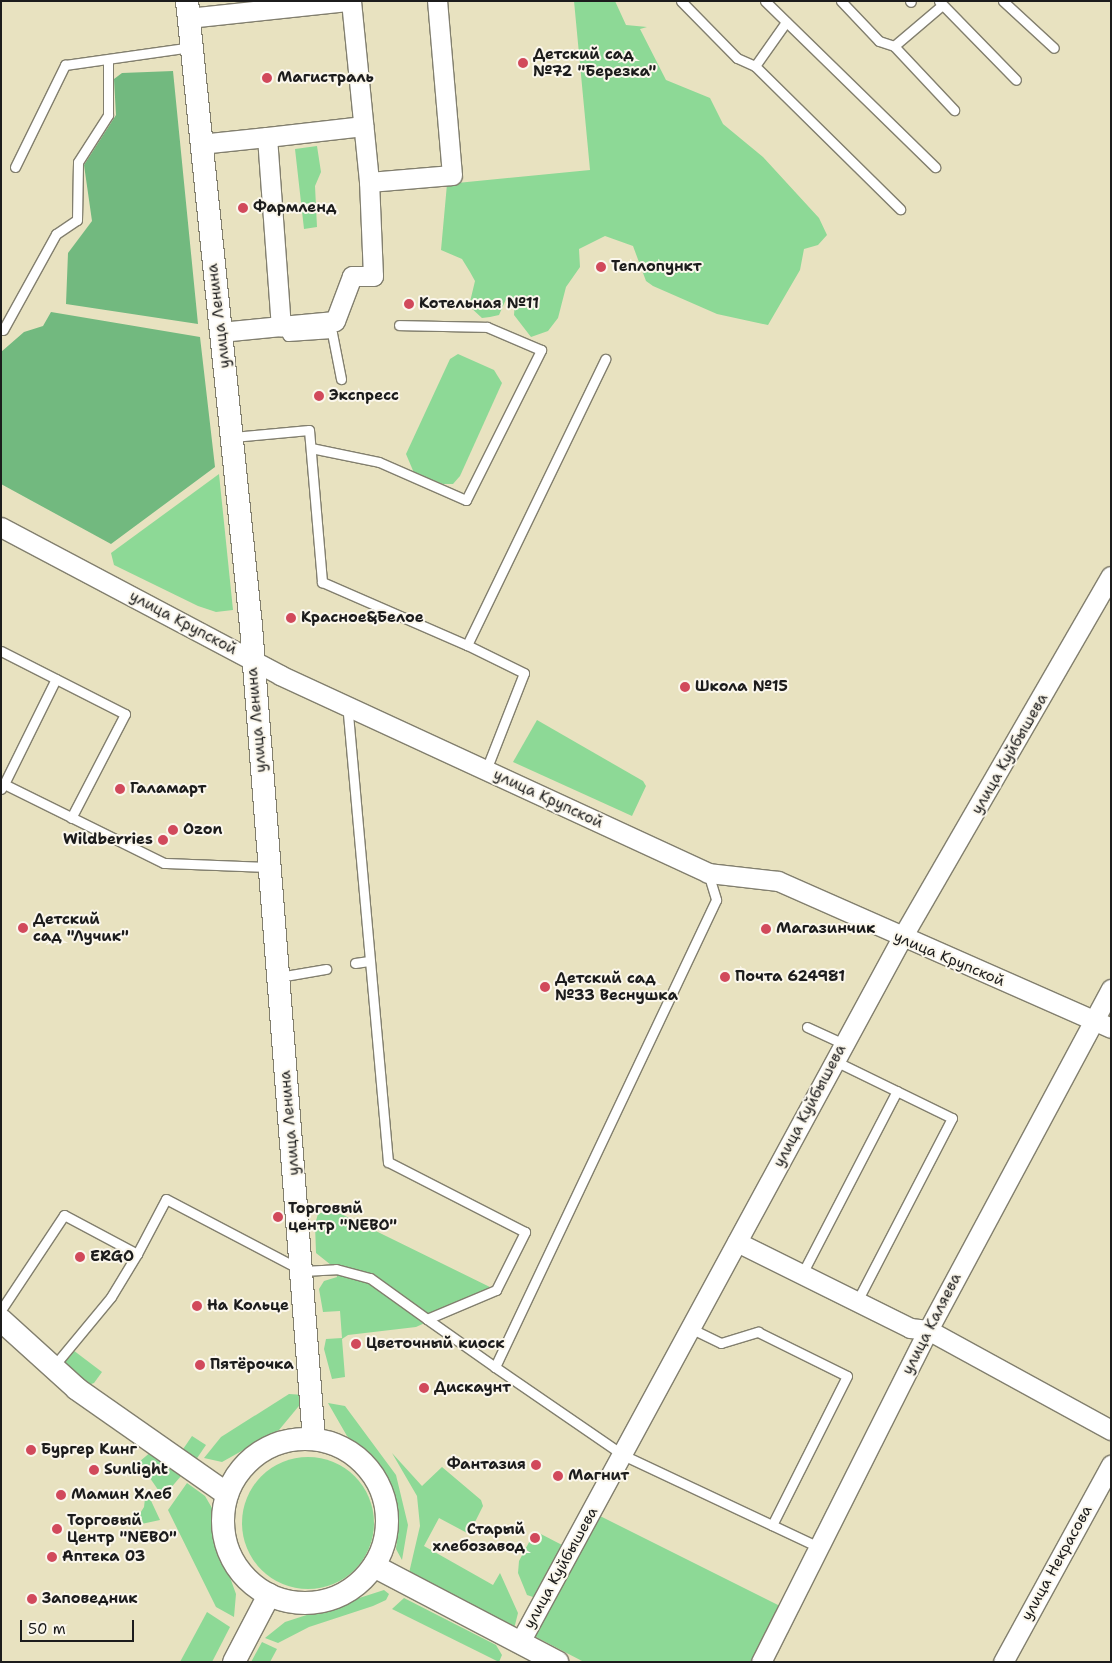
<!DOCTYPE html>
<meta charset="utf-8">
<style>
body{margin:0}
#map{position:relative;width:1112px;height:1663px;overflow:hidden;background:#e8e2c0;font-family:"Shantell Sans",sans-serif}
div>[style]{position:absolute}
.green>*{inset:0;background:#8dd996}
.round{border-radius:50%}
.forest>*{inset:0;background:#72b97f}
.roads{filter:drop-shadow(1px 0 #827f6e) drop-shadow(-1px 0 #827f6e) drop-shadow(0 1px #827f6e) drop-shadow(0 -1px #827f6e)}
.service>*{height:9px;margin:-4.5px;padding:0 4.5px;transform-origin:4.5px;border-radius:4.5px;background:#fff}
.minor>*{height:19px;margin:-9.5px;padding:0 9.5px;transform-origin:9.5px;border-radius:9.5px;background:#fff}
.tertiary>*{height:22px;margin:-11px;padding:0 11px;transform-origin:11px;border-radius:11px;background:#fff}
.tertiary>.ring{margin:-11px;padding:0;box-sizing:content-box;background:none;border:22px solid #fff;border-radius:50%}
.dots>*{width:14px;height:14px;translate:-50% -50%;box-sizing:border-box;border:2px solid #fbf7ec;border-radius:50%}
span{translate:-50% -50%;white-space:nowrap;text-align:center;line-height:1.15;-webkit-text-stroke:4px #fbf7ec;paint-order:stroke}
.poi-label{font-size:15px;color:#1c1c1c;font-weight:700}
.left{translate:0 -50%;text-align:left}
.right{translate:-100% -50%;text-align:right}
.street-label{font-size:15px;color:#1c1c1c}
.frame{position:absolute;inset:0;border:2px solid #1c1c1c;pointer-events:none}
.scale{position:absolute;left:20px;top:1620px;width:114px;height:22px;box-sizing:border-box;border:2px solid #1c1c1c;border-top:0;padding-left:6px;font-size:15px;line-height:18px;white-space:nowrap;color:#1c1c1c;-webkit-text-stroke:4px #fbf7ec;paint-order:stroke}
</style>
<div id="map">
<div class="green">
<div style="clip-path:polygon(574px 1px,615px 1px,626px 25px,647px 27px,640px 29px,666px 80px,710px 98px,723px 124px,763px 157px,819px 218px,827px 235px,818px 245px,804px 249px,800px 270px,768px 325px,717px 314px,653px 286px,646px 281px,633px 246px,605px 236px,579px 249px,580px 267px,566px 287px,558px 318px,548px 331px,531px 337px,514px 315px,515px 302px,507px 297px,499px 315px,490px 317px,482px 318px,469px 306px,475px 281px,470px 272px,462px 259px,441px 250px,447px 184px,590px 170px)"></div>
<div style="clip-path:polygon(317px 146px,321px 172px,315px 186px,317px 227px,304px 229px,295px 149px)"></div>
<div style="clip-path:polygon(458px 354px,494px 370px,502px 383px,460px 476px,453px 484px,443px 484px,414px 473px,406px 454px,450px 359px)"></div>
<div style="clip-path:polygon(219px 474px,233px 610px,216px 612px,198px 606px,114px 565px,111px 553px)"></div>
<div style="clip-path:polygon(537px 720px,643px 781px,646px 786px,632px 816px,513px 762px)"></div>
<div style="clip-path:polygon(331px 1209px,496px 1290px,416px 1327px,348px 1335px,342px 1339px,345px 1377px,332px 1379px,324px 1349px,326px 1339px,342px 1338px,340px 1311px,323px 1312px,319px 1289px,324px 1281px,337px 1277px,336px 1269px,316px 1253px,315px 1224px,318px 1214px)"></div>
<div style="clip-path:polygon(69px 1347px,102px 1372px,94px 1383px,77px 1389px,53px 1368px)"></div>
<div style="clip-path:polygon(289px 1394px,304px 1395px,303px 1401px,279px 1430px,222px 1462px,204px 1458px,221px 1437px)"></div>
<div style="clip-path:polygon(328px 1403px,345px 1406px,396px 1475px,408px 1525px,402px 1560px,396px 1549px,399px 1521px,394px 1491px,375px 1462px,347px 1436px)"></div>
<div style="clip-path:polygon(192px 1436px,206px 1445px,191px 1467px,177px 1458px)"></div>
<div style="clip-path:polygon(159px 1445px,181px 1476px,163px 1497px,139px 1462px)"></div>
<div style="clip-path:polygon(392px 1453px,422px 1486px,442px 1467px,481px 1500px,483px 1506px,469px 1534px,439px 1518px,424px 1546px,493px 1585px,500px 1573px,518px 1613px,514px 1629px,409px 1573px,420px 1526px,417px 1496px)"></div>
<div class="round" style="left:242px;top:1457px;width:132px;height:132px"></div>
<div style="clip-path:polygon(187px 1483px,205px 1496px,212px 1508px,219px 1547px,236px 1594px,234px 1617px,216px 1607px,168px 1510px)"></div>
<div style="clip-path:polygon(146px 1490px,160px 1520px,132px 1526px,144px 1507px)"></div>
<div style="clip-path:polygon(596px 1514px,788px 1610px,755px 1662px,584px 1662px,532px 1635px)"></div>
<div style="clip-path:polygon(535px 1531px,564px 1546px,533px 1597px,527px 1595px,518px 1573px,519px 1561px)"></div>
<div style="clip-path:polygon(384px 1590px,389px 1594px,386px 1600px,373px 1606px,309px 1627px,278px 1643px,265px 1638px,285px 1622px)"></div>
<div style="clip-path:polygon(404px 1598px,496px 1645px,502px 1655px,499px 1662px,392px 1609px)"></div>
<div style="clip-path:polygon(207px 1612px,230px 1627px,212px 1662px,180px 1662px)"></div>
<div style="clip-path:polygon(262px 1642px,277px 1649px,270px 1662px,251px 1662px)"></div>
</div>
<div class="forest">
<div style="clip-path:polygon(173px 71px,198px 324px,66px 304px,68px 253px,92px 221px,84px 165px,116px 115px,114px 79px,122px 73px)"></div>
<div style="clip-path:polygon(51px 312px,200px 337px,215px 467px,111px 544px,1px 484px,1px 352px,24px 332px,43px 326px)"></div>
</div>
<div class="roads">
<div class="service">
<div style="left:681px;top:1px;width:80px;rotate:45.5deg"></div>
<div style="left:737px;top:58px;width:20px;rotate:24deg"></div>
<div style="left:755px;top:66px;width:54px;rotate:-54.8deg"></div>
<div style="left:765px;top:1px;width:238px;rotate:44.3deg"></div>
<div style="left:841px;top:1px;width:55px;rotate:46.5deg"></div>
<div style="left:879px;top:41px;width:16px;rotate:18deg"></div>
<div style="left:894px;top:46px;width:62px;rotate:-40.4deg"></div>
<div style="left:910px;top:1px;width:1px;rotate:45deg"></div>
<div style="left:939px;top:1px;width:110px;rotate:45.7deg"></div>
<div style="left:1003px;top:1px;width:69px;rotate:42.7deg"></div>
<div style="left:894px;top:46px;width:88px;rotate:46.8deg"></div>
<div style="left:755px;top:66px;width:204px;rotate:44.6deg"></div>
<div style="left:15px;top:167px;width:114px;rotate:-63.9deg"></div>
<div style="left:65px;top:65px;width:127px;rotate:-8.1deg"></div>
<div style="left:281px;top:326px;width:12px;rotate:55deg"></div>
<div style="left:288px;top:336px;width:44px;rotate:-3.9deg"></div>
<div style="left:332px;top:333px;width:47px;rotate:78.9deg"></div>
<div style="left:3px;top:330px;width:110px;rotate:-61.1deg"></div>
<div style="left:56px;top:234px;width:25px;rotate:-34deg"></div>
<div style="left:77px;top:220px;width:58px;rotate:-89deg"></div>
<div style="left:78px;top:162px;width:56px;rotate:-57.4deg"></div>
<div style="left:108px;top:115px;width:55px;rotate:-90deg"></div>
<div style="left:233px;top:437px;width:76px;rotate:-5.3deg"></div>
<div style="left:309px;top:430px;width:153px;rotate:85.1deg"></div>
<div style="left:322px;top:582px;width:158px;rotate:23.5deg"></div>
<div style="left:311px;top:448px;width:69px;rotate:11.6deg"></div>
<div style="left:379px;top:462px;width:95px;rotate:23.6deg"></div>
<div style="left:466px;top:500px;width:168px;rotate:-63.4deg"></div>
<div style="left:541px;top:350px;width:59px;rotate:-156.9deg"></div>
<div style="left:487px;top:327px;width:88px;rotate:-178.7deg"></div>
<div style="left:1px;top:651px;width:139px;rotate:26.9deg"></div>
<div style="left:125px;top:714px;width:117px;rotate:117.4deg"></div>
<div style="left:486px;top:770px;width:104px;rotate:-68.6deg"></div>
<div style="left:524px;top:673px;width:64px;rotate:-153.8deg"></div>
<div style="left:467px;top:645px;width:318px;rotate:-64.2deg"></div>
<div style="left:4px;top:784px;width:117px;rotate:-63.7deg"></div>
<div style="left:1px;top:789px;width:6px;rotate:-59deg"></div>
<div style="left:4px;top:784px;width:178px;rotate:26.3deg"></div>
<div style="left:164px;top:863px;width:105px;rotate:2.2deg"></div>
<div style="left:708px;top:873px;width:28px;rotate:73deg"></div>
<div style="left:716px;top:900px;width:517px;rotate:115.33deg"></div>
<div style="left:495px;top:1367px;width:155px;rotate:34.5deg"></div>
<div style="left:623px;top:1455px;width:219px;rotate:25.2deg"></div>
<div style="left:355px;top:963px;width:14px;rotate:-8deg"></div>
<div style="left:279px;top:977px;width:48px;rotate:-9.7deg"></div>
<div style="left:807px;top:1027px;width:41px;rotate:24.7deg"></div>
<div style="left:835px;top:1061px;width:130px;rotate:26deg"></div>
<div style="left:952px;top:1118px;width:206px;rotate:117.4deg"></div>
<div style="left:137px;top:1254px;width:62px;rotate:-62.2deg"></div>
<div style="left:166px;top:1199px;width:155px;rotate:27.7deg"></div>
<div style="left:303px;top:1271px;width:33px;rotate:-3deg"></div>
<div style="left:336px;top:1269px;width:35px;rotate:15deg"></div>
<div style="left:370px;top:1278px;width:70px;rotate:35.7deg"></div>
<div style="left:427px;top:1319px;width:75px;rotate:-22.8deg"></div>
<div style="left:496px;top:1290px;width:65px;rotate:-63.4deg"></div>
<div style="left:525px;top:1232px;width:154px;rotate:-152.9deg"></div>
<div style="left:388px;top:1162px;width:458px;rotate:-95.1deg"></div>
<div style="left:802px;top:1274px;width:206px;rotate:-62.6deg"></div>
<div style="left:1px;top:1310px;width:114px;rotate:-56.4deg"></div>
<div style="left:64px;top:1215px;width:83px;rotate:28.1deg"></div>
<div style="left:137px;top:1254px;width:50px;rotate:121.2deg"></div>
<div style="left:111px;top:1297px;width:91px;rotate:129.6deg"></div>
<div style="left:427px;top:1319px;width:83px;rotate:35.2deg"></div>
<div style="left:692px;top:1329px;width:32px;rotate:26deg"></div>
<div style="left:721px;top:1343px;width:39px;rotate:-17deg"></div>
<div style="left:758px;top:1332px;width:99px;rotate:26.3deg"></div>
<div style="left:847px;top:1376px;width:167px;rotate:116.7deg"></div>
</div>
<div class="minor">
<div style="left:351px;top:1px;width:182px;rotate:84.3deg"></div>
<div style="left:369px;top:182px;width:83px;rotate:-4.8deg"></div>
<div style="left:452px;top:175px;width:175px;rotate:-94.9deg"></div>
<div style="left:188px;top:18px;width:160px;rotate:-6.1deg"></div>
<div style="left:267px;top:137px;width:97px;rotate:-6.5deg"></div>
<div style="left:200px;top:144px;width:67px;rotate:-6deg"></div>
<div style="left:267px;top:137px;width:190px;rotate:85.8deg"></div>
<div style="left:281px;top:326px;width:61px;rotate:174.4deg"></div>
<div style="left:281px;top:326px;width:54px;rotate:-5.3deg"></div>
<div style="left:335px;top:321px;width:48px;rotate:-69.3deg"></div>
<div style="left:352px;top:276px;width:21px"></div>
<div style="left:373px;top:276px;width:94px;rotate:-92.4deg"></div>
<div style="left:1px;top:527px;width:316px;rotate:27.9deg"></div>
<div style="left:280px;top:675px;width:472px;rotate:24.8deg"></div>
<div style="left:708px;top:873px;width:70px;rotate:6.5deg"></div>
<div style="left:778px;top:881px;width:364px;rotate:23.8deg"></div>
<div style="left:737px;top:1242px;width:193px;rotate:26.4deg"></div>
<div style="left:910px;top:1328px;width:18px;rotate:6deg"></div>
<div style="left:928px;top:1330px;width:209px;rotate:28.7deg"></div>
<div style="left:520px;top:1642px;width:800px;rotate:-61.54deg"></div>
<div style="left:901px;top:939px;width:419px;rotate:-60deg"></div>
<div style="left:761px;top:1662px;width:372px;rotate:-63.3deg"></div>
<div style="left:928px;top:1330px;width:387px;rotate:-61.8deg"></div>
<div style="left:1003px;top:1662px;width:225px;rotate:-61.3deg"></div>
</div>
<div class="tertiary">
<div style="left:187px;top:1px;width:628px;rotate:84.15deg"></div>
<div style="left:251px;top:626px;width:815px;rotate:85.57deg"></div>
<div style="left:1px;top:1320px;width:103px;rotate:42.2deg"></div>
<div style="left:77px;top:1389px;width:183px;rotate:35deg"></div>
<div class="ring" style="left:223px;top:1439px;width:142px;height:142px"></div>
<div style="left:374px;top:1566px;width:207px;rotate:27.7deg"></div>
<div style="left:234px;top:1662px;width:76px;rotate:-62.4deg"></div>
</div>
</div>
<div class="dots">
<div style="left:523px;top:63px;background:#d1495b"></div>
<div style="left:267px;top:78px;background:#d1495b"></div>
<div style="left:243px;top:208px;background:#d1495b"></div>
<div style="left:601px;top:267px;background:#d1495b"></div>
<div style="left:409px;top:304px;background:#d1495b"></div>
<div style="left:319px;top:396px;background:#d1495b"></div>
<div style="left:291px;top:618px;background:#d1495b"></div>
<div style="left:685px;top:687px;background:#d1495b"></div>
<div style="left:120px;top:789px;background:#d1495b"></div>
<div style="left:173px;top:830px;background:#d1495b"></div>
<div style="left:163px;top:840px;background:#d1495b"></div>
<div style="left:23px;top:928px;background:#d1495b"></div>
<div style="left:766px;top:929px;background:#d1495b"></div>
<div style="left:725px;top:977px;background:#d1495b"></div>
<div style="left:545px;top:987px;background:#d1495b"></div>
<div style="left:278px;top:1217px;background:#d1495b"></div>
<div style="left:80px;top:1257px;background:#d1495b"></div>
<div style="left:197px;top:1306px;background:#d1495b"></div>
<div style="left:356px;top:1344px;background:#d1495b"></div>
<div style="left:200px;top:1365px;background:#d1495b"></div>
<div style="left:424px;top:1388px;background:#d1495b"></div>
<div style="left:31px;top:1450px;background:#d1495b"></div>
<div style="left:536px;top:1465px;background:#d1495b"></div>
<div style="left:94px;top:1470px;background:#d1495b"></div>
<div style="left:558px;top:1476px;background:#d1495b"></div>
<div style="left:61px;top:1495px;background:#d1495b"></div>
<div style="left:57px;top:1529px;background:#d1495b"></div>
<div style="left:535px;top:1538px;background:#d1495b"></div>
<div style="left:52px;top:1557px;background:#d1495b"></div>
<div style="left:32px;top:1599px;background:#d1495b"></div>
</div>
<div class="poi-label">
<span class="left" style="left:533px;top:63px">Детский сад<br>№72 "Березка"</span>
<span class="left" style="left:277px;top:78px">Магистраль</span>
<span class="left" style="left:253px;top:208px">Фармленд</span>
<span class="left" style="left:611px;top:267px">Теплопункт</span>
<span class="left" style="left:419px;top:304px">Котельная №11</span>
<span class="left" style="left:329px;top:396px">Экспресс</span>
<span class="left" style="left:301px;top:618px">Красное&amp;Белое</span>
<span class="left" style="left:695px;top:687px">Школа №15</span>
<span class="left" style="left:130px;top:789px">Галамарт</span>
<span class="left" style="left:183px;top:830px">Ozon</span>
<span class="right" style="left:153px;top:840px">Wildberries</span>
<span class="left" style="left:33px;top:928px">Детский<br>сад "Лучик"</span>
<span class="left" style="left:776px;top:929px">Магазинчик</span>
<span class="left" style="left:735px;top:977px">Почта 624981</span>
<span class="left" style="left:555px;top:987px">Детский сад<br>№33 Веснушка</span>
<span class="left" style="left:288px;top:1217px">Торговый<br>центр "NEBO"</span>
<span class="left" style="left:90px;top:1257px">ERGO</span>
<span class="left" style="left:207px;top:1306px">На Кольце</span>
<span class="left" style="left:366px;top:1344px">Цветочный киоск</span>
<span class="left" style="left:210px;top:1365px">Пятёрочка</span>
<span class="left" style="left:434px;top:1388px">Дискаунт</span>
<span class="left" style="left:41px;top:1450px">Бургер Кинг</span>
<span class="right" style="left:526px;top:1465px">Фантазия</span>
<span class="left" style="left:104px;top:1470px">Sunlight</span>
<span class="left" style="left:568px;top:1476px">Магнит</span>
<span class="left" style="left:71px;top:1495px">Мамин Хлеб</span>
<span class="left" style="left:67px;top:1529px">Торговый<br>Центр "NEBO"</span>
<span class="right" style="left:525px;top:1538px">Старый<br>хлебозавод</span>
<span class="left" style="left:62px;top:1557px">Аптека 03</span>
<span class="left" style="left:42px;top:1599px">Заповедник</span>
</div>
<div class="street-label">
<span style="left:219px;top:316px;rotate:-97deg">улица Ленина</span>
<span style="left:183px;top:623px;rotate:28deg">улица Крупской</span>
<span style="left:257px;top:720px;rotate:-95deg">улица Ленина</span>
<span style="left:1010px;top:754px;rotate:-60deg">улица Куйбышева</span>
<span style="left:548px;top:799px;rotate:25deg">улица Крупской</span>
<span style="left:949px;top:959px;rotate:23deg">улица Крупской</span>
<span style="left:810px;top:1106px;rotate:-62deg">улица Куйбышева</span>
<span style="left:290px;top:1123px;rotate:-95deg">улица Ленина</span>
<span style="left:932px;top:1324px;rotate:-63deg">улица Каляева</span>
<span style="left:1057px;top:1563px;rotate:-61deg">улица Некрасова</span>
<span style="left:561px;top:1568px;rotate:-61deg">улица Куйбышева</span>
</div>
<div class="frame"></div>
<div class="scale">50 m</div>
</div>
